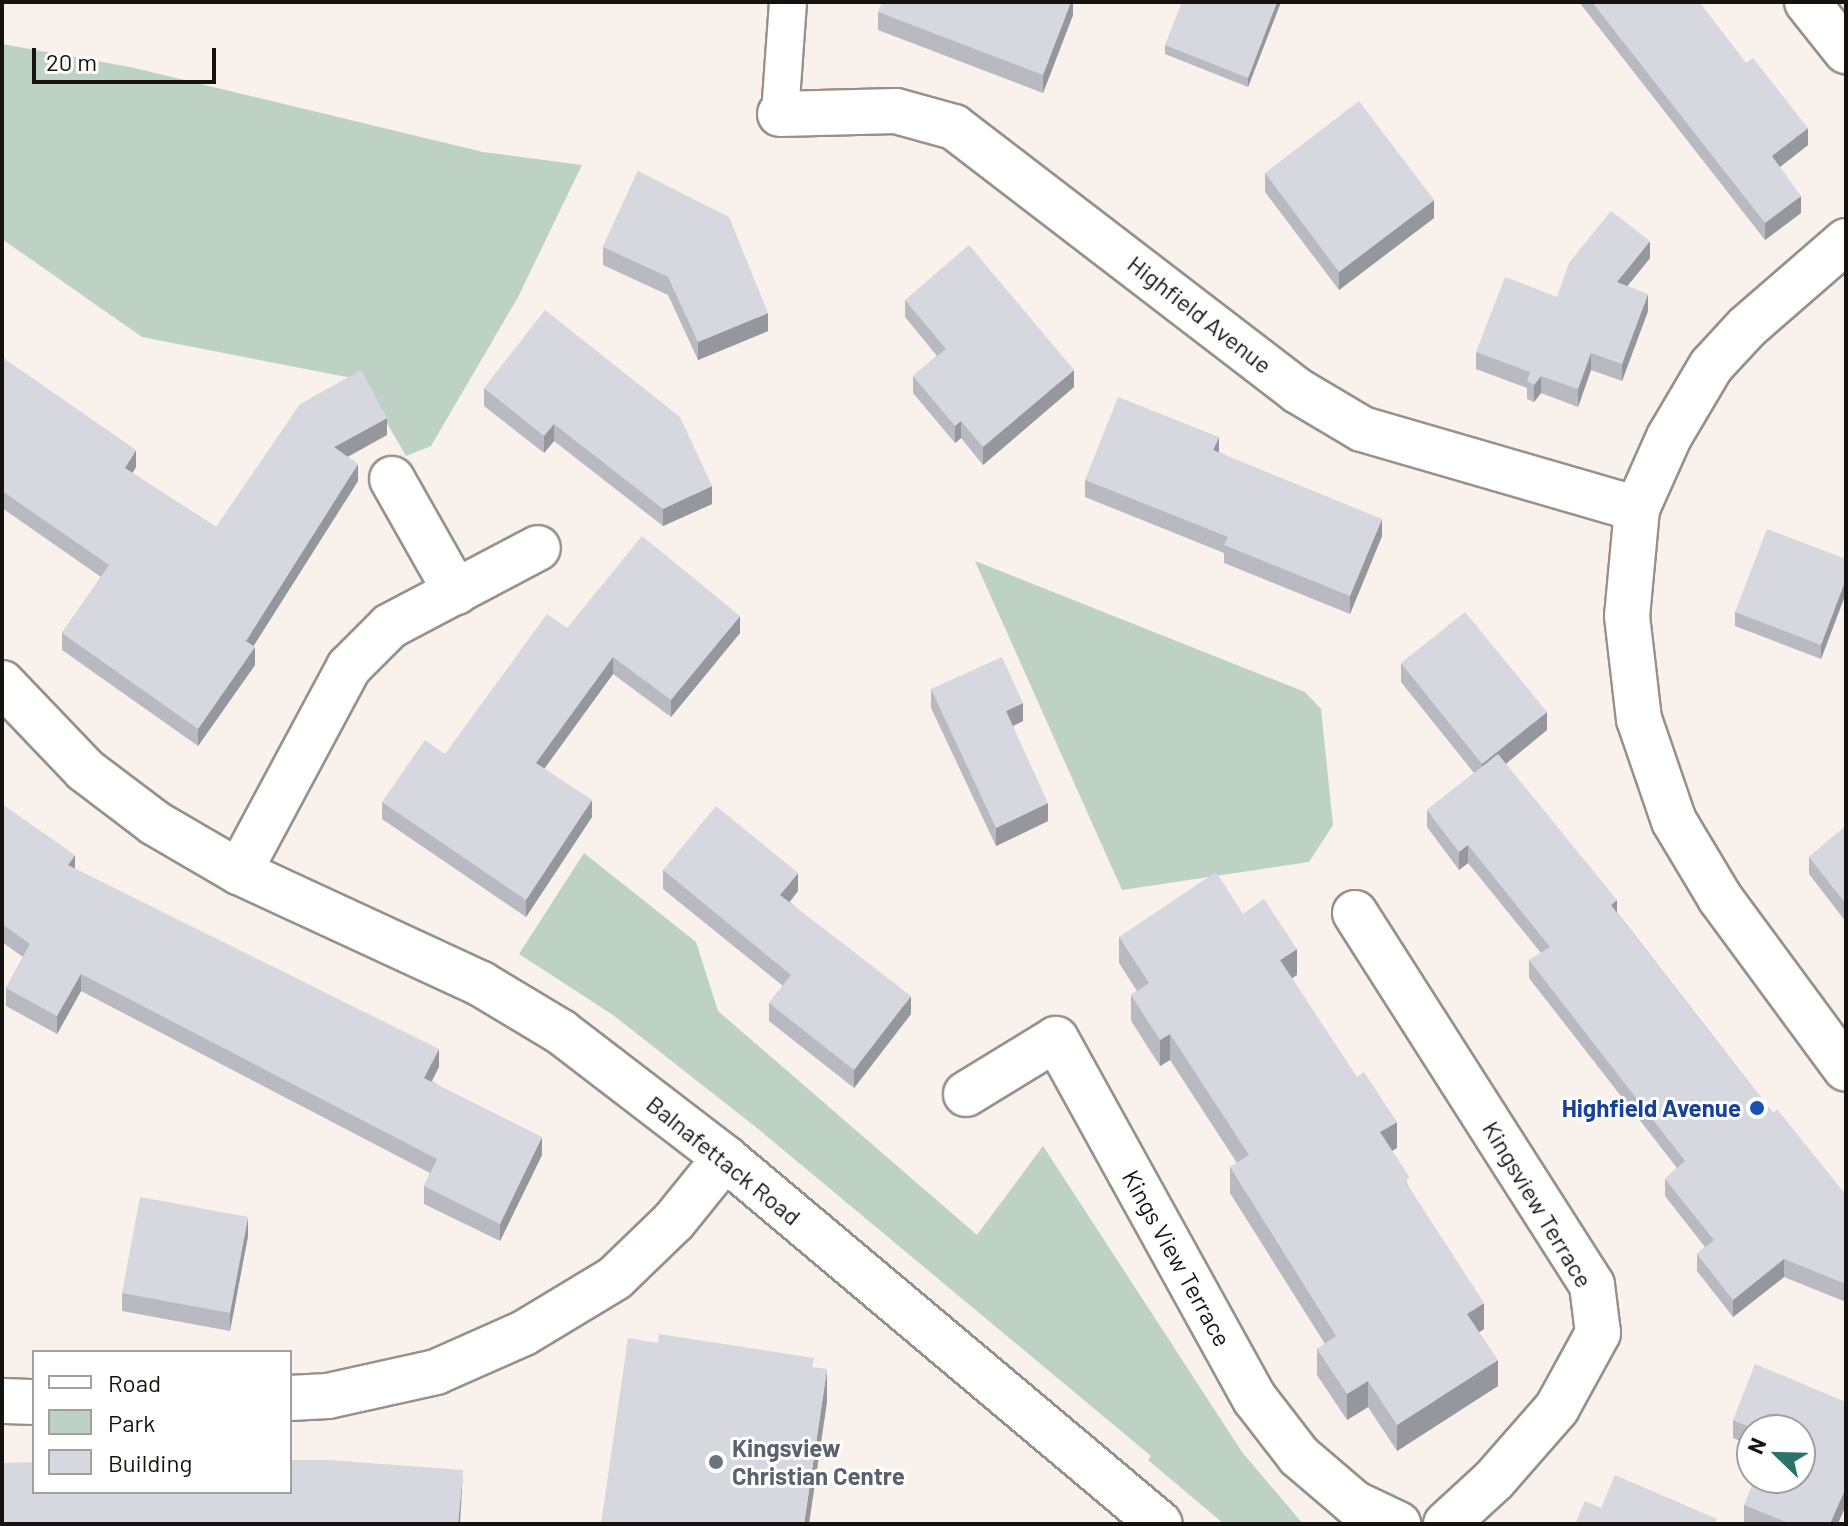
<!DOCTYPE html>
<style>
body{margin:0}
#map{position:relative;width:1848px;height:1526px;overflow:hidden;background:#f9f1eb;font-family:Barlow,sans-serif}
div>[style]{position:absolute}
.green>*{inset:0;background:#bdd2c4}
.roads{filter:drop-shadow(2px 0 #98918b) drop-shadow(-2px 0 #98918b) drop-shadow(0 2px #98918b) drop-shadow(0 -2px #98918b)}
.service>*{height:36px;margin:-18px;padding:0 18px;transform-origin:18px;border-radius:18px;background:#fff}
.minor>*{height:44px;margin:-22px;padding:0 22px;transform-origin:22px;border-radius:22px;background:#fff}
.wall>*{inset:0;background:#b9b9c1}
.shaded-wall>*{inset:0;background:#96969d}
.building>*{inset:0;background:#d7d7e0}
.dots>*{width:22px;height:22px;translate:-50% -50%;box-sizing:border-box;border:4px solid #fff;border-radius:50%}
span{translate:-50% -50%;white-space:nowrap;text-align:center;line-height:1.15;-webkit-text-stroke:6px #fff;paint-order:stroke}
.street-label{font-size:24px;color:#151210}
.transit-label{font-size:24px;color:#164399;font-weight:700}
.right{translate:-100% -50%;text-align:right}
.worship-label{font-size:24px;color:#5b616d;font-weight:700}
.left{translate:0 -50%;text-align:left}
.frame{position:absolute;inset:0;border:4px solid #151210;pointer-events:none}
.legend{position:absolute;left:32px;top:1350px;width:260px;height:144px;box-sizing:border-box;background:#fff;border:2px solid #a1a09f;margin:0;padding:10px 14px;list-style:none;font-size:24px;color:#151210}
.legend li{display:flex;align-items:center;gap:16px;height:40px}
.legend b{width:40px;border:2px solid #a1a09f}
.north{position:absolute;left:1736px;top:1414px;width:80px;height:80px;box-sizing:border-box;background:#fff;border:2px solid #a1a09f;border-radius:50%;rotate:293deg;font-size:22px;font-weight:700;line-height:32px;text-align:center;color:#151210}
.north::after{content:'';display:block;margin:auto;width:28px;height:36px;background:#2c736a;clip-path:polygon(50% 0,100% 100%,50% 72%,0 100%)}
.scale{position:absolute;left:32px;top:48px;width:184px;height:36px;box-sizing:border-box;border:4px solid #151210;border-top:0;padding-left:10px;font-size:24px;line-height:28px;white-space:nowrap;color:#151210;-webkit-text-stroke:6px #fff;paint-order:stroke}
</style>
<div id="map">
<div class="green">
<div style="clip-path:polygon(2px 44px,130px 67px,483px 152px,582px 165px,518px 297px,431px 446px,406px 456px,362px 380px,142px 337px,2px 239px)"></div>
<div style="clip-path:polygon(975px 561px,1305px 692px,1321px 709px,1333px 825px,1309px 862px,1122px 890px)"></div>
<div style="clip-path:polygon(584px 853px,696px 942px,718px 1011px,977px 1235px,1043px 1146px,1242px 1452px,1303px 1524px,1224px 1524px,1148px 1460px,1151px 1456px,757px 1128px,613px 1015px,519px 954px)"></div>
</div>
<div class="roads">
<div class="service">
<div style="left:780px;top:114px;width:112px;rotate:-85.9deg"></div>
</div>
<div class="minor">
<div style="left:1807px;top:2px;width:63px;rotate:51.5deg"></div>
<div style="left:780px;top:114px;width:116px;rotate:-1.5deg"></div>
<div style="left:896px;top:111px;width:60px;rotate:15.4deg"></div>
<div style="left:954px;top:127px;width:434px;rotate:37.5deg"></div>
<div style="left:1298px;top:391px;width:74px;rotate:30.7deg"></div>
<div style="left:1362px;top:429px;width:286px;rotate:16.2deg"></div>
<div style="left:1846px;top:241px;width:131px;rotate:139deg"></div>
<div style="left:1747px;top:327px;width:53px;rotate:132.7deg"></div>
<div style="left:1711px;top:366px;width:82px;rotate:120.6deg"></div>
<div style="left:1669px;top:437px;width:79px;rotate:114deg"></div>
<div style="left:1637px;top:509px;width:107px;rotate:95.3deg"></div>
<div style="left:1627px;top:616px;width:104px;rotate:83.4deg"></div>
<div style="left:1639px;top:719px;width:108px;rotate:71.1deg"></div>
<div style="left:1674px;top:821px;width:90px;rotate:59.1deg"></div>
<div style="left:1720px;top:898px;width:212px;rotate:53.6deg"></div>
<div style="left:392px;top:479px;width:130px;rotate:60.5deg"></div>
<div style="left:2px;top:683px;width:120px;rotate:46.3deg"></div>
<div style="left:85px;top:770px;width:88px;rotate:37.1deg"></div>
<div style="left:155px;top:823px;width:97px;rotate:30.3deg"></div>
<div style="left:239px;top:872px;width:267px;rotate:24.8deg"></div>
<div style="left:481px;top:984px;width:93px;rotate:31deg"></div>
<div style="left:561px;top:1032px;width:207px;rotate:37.5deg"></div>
<div style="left:725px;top:1158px;width:568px;rotate:40.08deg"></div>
<div style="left:239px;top:872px;width:233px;rotate:-61.8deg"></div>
<div style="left:349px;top:667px;width:58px;rotate:-45deg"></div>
<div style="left:390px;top:626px;width:167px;rotate:-27.8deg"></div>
<div style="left:1355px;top:913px;width:441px;rotate:57.5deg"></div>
<div style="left:1592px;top:1285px;width:48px;rotate:82.9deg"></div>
<div style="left:1598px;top:1333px;width:85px;rotate:118.7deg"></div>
<div style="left:1557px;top:1408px;width:96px;rotate:131.2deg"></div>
<div style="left:1494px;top:1480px;width:65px;rotate:137.5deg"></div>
<div style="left:966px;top:1094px;width:105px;rotate:-31.4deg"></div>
<div style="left:1056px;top:1039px;width:411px;rotate:61.1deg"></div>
<div style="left:1255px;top:1399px;width:72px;rotate:52.3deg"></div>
<div style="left:1299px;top:1456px;width:72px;rotate:40.5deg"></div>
<div style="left:1354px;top:1503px;width:49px;rotate:25.5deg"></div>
<div style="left:290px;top:1398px;width:38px;rotate:-3deg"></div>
<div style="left:328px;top:1396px;width:111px;rotate:-12.5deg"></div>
<div style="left:436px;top:1372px;width:96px;rotate:-23.9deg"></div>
<div style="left:524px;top:1333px;width:106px;rotate:-31.1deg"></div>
<div style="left:615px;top:1278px;width:82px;rotate:-44deg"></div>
<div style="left:674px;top:1221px;width:81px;rotate:-51deg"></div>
<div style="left:2px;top:1401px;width:32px;rotate:2deg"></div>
</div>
</div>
<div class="wall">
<div style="clip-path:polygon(1073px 2px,1073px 15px,1043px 93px,878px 30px,878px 12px)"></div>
<div style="clip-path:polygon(1281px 2px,1248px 87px,1165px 54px,1165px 45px)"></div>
<div style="clip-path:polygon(1579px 2px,1699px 2px,1808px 145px,1780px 167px,1801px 213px,1765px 240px)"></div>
<div style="clip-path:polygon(638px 171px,768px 331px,698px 360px,668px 295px,603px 265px,603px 247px)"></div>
<div style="clip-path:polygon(1265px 173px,1434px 218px,1339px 290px,1265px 192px)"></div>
<div style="clip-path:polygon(1650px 258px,1627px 286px,1648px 311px,1622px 381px,1591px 370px,1578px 407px,1541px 393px,1534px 402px,1527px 399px,1527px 388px,1476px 369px,1476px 352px,1557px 297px)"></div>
<div style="clip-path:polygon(905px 300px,1074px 387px,983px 465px,961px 438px,955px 443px,913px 393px,913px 376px,937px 356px,905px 317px)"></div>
<div style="clip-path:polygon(2px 357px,136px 467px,132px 473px,216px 527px,387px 435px,348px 457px,358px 481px,253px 646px,255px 665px,198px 746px,62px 650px,62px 633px,101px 577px,2px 508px)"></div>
<div style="clip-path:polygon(484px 388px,712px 504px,663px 526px,554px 441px,544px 453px,484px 406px)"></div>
<div style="clip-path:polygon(1219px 452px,1382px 536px,1350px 614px,1224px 563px,1224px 553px,1085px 497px,1085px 480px)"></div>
<div style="clip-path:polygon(1846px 559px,1846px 593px,1821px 659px,1735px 626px,1735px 612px)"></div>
<div style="clip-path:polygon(567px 628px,740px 633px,671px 717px,613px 674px,544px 769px,592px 817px,526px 917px,382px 819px,382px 802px,445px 754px)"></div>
<div style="clip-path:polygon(1401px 663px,1547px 730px,1506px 764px,1617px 912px,1773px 1113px,1846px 1195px,1846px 1302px,1784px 1277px,1733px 1317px,1697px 1271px,1697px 1254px,1705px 1247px,1665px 1196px,1665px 1179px,1677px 1168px,1529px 978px,1529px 960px,1541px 953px,1468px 863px,1459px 870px,1427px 827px,1427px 810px,1474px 773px,1401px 682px)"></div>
<div style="clip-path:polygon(931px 689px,1023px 721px,1013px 726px,1048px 821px,996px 846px,931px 708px)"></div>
<div style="clip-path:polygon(2px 804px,75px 869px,439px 1067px,432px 1081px,542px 1155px,500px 1241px,424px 1204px,424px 1186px,430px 1173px,81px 991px,57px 1034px,6px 1006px,6px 988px,23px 957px,2px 942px)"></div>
<div style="clip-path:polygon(1846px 826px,1846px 922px,1809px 874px,1809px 857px)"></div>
<div style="clip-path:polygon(663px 870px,798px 891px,790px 902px,911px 1014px,854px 1088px,769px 1021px,769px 1003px,783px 986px,663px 889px)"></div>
<div style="clip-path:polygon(1243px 914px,1297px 975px,1292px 978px,1397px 1148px,1392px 1151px,1410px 1189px,1484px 1329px,1479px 1332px,1498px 1386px,1397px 1451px,1368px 1407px,1347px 1420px,1317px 1375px,1317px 1349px,1325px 1344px,1230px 1193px,1230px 1167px,1237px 1163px,1170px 1060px,1160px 1066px,1131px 1021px,1131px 995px,1137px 991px,1119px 963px,1119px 937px)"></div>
<div style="clip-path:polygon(248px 1236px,230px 1331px,122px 1311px,122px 1293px)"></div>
<div style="clip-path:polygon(1846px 1402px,1838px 1524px,1747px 1524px,1744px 1523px,1744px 1505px,1800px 1430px,1752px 1430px,1752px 1446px,1733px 1438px,1733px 1420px)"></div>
</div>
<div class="shaded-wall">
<div style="clip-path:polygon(1071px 2px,1073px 2px,1073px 15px,1043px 93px,1043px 75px)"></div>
<div style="clip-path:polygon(1277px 2px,1281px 2px,1248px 87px,1248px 78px)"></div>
<div style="clip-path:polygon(1808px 128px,1808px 145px,1772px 173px,1772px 156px)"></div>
<div style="clip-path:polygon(1801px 196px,1801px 213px,1765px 240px,1765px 223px)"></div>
<div style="clip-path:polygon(1434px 200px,1434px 218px,1339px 290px,1339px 272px)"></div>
<div style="clip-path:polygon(1650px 241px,1650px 258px,1617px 299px,1617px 282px)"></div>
<div style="clip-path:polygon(1648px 294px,1648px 311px,1622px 381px,1622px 364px)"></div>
<div style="clip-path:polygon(768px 313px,768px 331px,698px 360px,698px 342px)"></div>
<div style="clip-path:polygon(1591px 353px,1591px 370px,1578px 407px,1578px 389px)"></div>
<div style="clip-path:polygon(1074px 370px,1074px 387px,983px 465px,983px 447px)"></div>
<div style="clip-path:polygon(1541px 376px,1541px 393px,1534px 402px,1534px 385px)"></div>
<div style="clip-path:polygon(387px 418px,387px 435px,334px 464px,334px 447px)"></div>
<div style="clip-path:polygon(961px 421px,961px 438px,955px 443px,955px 426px)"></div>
<div style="clip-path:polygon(554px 424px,554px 441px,544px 453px,544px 436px)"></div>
<div style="clip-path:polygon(1219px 437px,1219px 454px,1213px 450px)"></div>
<div style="clip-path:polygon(136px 450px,136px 467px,125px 486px,125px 468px)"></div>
<div style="clip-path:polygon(358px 464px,358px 481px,246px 658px,246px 641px)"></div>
<div style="clip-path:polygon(712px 486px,712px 504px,663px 526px,663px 509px)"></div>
<div style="clip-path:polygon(1382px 519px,1382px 536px,1350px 614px,1350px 596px)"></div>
<div style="clip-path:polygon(1846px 579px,1846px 593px,1821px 659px,1821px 645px)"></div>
<div style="clip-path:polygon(740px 616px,740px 633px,671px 717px,671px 700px)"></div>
<div style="clip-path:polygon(255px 647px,255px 665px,198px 746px,198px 729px)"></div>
<div style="clip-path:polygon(613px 657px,613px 674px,536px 780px,536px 763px)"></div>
<div style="clip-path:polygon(1023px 703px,1023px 721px,1006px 729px,1006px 711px)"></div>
<div style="clip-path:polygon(1547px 712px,1547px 730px,1482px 783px,1482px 764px)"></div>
<div style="clip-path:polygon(592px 800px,592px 817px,526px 917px,526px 900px)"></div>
<div style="clip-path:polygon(1048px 803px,1048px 821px,996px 846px,996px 828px)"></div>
<div style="clip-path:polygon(1468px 845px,1468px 863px,1459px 870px,1459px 852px)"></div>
<div style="clip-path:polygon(75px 855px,75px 873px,68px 865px)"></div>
<div style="clip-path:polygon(798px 873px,798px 891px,780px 913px,780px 895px)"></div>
<div style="clip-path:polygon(1617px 900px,1617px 917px,1611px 905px)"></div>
<div style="clip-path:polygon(1297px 949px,1297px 975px,1280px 986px,1280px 960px)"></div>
<div style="clip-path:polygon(81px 974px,81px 991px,57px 1034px,57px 1016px)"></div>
<div style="clip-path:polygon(911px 996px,911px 1014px,854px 1088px,854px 1070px)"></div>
<div style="clip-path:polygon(1170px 1034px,1170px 1060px,1160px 1066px,1160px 1040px)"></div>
<div style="clip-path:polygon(439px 1049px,439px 1067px,424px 1095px,424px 1078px)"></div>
<div style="clip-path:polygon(1397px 1122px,1397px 1148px,1380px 1158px,1380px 1132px)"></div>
<div style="clip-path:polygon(542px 1137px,542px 1155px,500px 1241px,500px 1224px)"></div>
<div style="clip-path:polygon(248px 1217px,248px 1236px,230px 1331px,230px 1313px)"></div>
<div style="clip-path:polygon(1784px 1259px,1784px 1277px,1733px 1317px,1733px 1300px)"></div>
<div style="clip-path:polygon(1484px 1303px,1484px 1329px,1467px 1340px,1467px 1314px)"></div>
<div style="clip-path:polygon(1498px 1360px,1498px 1386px,1397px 1451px,1397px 1425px)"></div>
<div style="clip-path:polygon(827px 1369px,827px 1402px,809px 1524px,804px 1524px)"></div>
<div style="clip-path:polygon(1368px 1381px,1368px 1407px,1347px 1420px,1347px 1394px)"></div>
<div style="clip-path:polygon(463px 1470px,460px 1524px,458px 1524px)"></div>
<div style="clip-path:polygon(1846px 1487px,1846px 1505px,1838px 1524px,1830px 1524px)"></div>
</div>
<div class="building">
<div style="clip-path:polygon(882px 2px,1071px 2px,1043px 75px,878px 12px)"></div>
<div style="clip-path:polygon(1182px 2px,1277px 2px,1248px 78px,1165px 45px)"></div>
<div style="clip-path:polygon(1592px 2px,1699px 2px,1746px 63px,1753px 58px,1808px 128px,1772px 156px,1801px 196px,1765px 223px)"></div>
<div style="clip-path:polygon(1359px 101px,1434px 200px,1339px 272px,1265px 173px)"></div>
<div style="clip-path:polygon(638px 171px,729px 217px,768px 313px,698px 342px,668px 277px,603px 247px)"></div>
<div style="clip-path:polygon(1611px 211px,1650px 241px,1617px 282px,1648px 294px,1622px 364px,1591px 353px,1578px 389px,1541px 376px,1534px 385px,1527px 381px,1530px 372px,1476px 352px,1505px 277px,1557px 297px,1569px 263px)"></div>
<div style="clip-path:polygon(969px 245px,1074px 370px,983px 447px,961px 421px,955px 426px,913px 376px,946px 349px,905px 300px)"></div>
<div style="clip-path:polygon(545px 310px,680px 417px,712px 486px,663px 509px,554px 424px,544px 436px,484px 388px)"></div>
<div style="clip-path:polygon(2px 357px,136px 450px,125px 468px,216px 527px,300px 404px,361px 370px,387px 418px,334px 447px,358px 464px,246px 641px,255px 647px,198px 729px,62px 633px,109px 565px,2px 491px)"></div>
<div style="clip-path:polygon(1118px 397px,1219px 437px,1213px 450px,1382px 519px,1350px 596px,1224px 545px,1228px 537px,1085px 480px)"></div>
<div style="clip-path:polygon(1767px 529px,1846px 559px,1846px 579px,1821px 645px,1735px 612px)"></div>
<div style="clip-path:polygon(642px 536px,740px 616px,671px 700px,613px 657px,536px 763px,592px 800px,526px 900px,382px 802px,425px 740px,445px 754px,547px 614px,567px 628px)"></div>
<div style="clip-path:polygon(1465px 612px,1547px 712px,1482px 764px,1401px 663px)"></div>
<div style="clip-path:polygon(1002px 657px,1023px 703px,1006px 711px,1048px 803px,996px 828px,931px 689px)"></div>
<div style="clip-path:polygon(1498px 754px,1617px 900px,1611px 905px,1773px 1113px,1777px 1109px,1846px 1195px,1846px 1284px,1784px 1259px,1733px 1300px,1697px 1254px,1714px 1240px,1665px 1179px,1685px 1161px,1529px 960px,1550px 947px,1468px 845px,1459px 852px,1427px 810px)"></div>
<div style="clip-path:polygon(2px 804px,75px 855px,68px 865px,439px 1049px,424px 1078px,542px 1137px,500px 1224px,424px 1186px,437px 1159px,81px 974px,57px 1016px,6px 988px,30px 944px,2px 924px)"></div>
<div style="clip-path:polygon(716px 806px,798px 873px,780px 895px,911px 996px,854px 1070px,769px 1003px,791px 975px,663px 870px)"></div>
<div style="clip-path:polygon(1846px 826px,1846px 904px,1809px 857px)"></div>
<div style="clip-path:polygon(1216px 872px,1243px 914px,1264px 899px,1297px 949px,1280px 960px,1357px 1077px,1364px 1072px,1397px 1122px,1380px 1132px,1410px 1178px,1405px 1181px,1484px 1303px,1467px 1314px,1498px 1360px,1397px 1425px,1368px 1381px,1347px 1394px,1317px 1349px,1336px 1336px,1230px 1167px,1249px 1155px,1170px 1034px,1160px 1040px,1131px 995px,1149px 983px,1119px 937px)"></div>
<div style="clip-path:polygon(140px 1197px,248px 1217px,230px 1313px,122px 1293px)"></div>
<div style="clip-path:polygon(659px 1334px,814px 1358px,812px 1367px,827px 1369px,804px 1524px,601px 1524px,628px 1338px,658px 1343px)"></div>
<div style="clip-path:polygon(1755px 1364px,1846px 1402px,1846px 1487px,1830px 1524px,1791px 1524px,1744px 1505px,1755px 1478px,1800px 1478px,1800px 1430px,1757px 1430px,1733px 1420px)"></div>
<div style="clip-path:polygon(290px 1460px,329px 1460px,463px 1470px,458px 1524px,2px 1524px,2px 1463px,34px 1462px,34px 1492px,290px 1492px)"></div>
<div style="clip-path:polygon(1615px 1475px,1717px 1519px,1715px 1524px,1575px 1524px,1585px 1501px,1601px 1508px)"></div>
</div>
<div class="dots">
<div style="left:1757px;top:1108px;background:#1a4fb4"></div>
<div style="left:716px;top:1462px;background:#6b7280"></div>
</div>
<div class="street-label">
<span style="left:1200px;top:314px;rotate:38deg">Highfield Avenue</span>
<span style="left:724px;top:1160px;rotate:39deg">Balnafettack Road</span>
<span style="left:1538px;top:1204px;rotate:59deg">Kingsview Terrace</span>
<span style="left:1177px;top:1258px;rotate:61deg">Kings View Terrace</span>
</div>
<div class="transit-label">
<span class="right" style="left:1741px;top:1108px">Highfield Avenue</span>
</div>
<div class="worship-label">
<span class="left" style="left:732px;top:1462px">Kingsview<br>Christian Centre</span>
</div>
<div class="frame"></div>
<ul class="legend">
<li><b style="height:10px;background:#fff"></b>Road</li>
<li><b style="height:22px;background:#bdd2c4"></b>Park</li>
<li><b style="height:22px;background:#d7d7e0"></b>Building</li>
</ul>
<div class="north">N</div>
<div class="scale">20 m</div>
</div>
